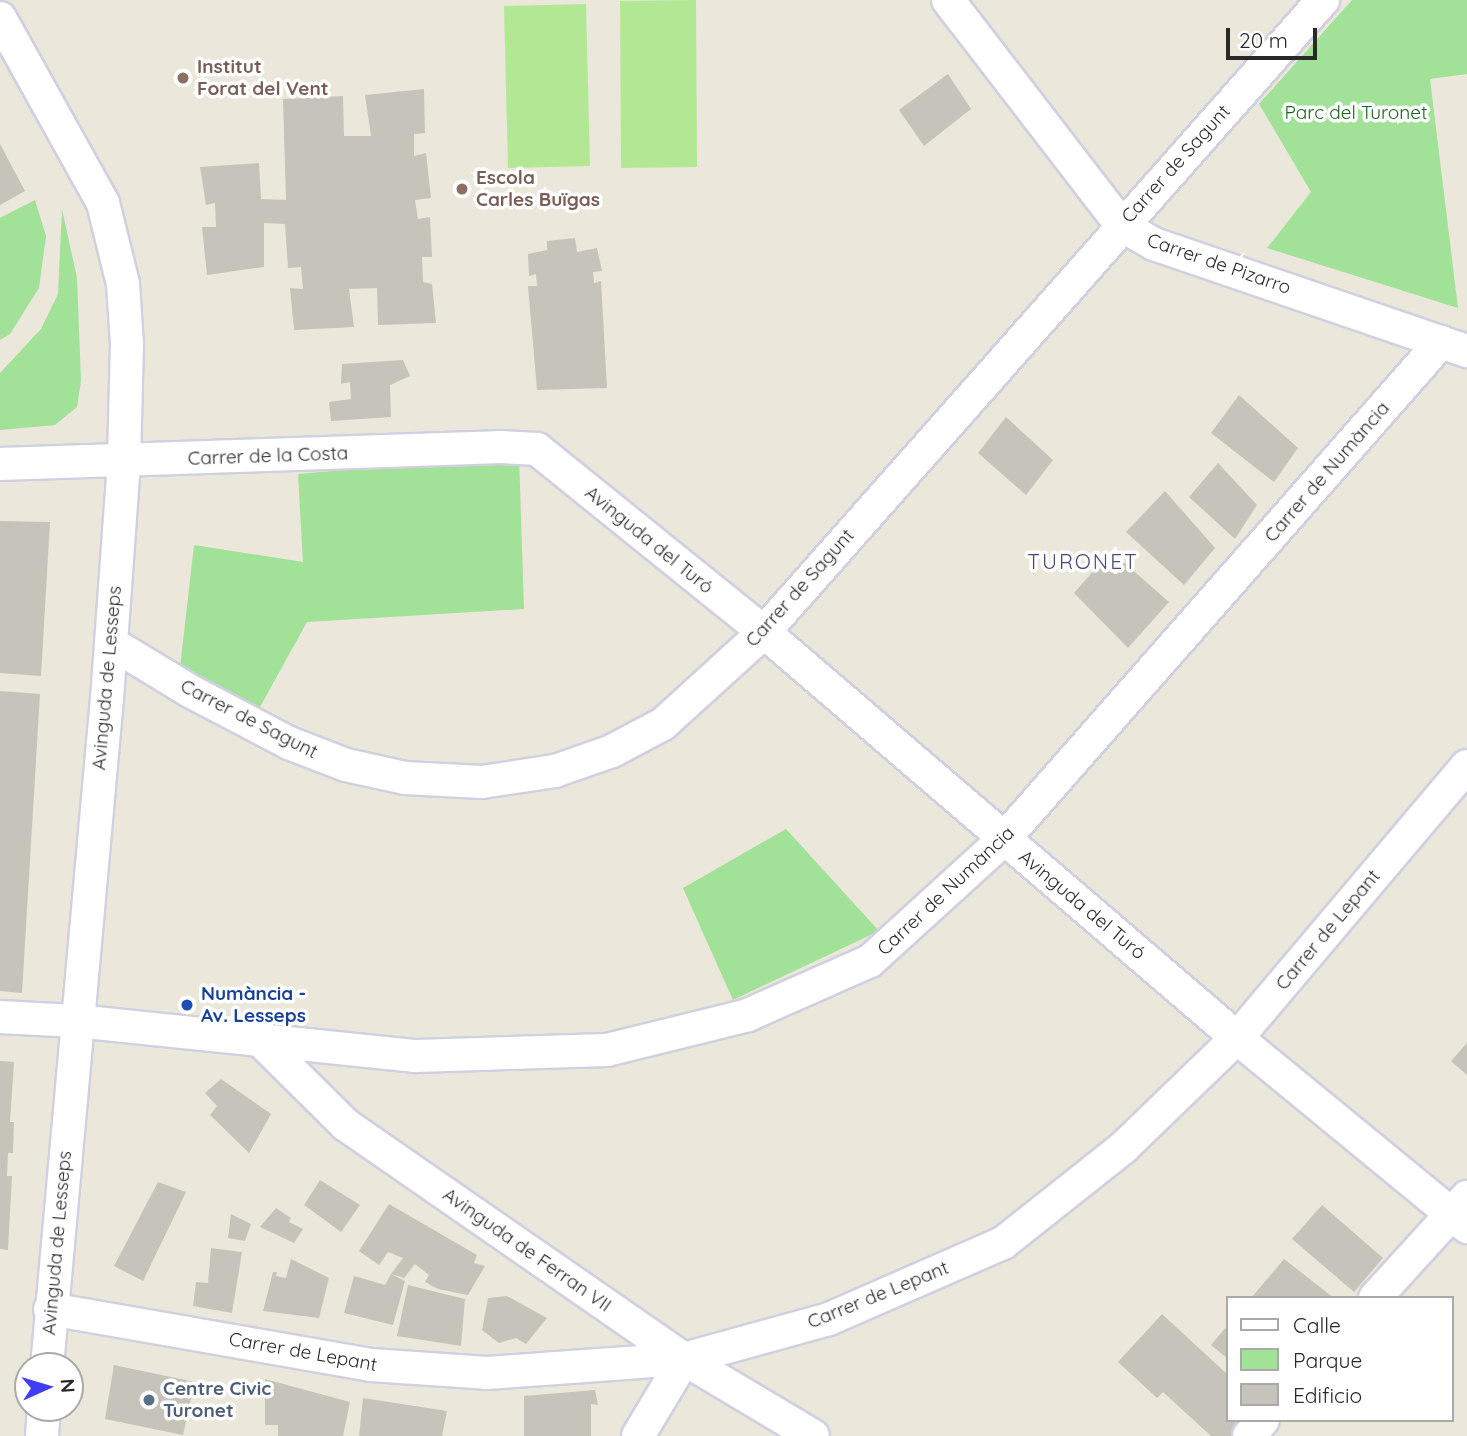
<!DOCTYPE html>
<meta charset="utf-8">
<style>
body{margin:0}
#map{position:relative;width:1467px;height:1436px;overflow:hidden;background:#ebe7da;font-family:Quicksand,sans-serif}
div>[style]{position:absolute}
.green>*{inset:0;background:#a1e198}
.pitch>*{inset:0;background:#b2e893}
.building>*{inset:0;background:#c6c4ba}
.roads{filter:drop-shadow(2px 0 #d0d0e1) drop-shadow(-2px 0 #d0d0e1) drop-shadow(0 2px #d0d0e1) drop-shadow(0 -2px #d0d0e1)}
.minor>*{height:32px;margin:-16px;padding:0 16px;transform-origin:16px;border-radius:16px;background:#fff}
.dots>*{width:19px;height:19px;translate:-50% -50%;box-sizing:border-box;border:4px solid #fff;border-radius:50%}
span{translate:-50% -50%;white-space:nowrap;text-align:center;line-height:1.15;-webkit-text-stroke:7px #fff;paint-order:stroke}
.education-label{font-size:19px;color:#785e54;font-weight:700}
.left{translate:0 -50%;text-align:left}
.park-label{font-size:19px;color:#1b641b}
.street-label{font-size:19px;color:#292929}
.transit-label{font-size:19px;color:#164399;font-weight:700}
.service-label{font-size:19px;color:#4e5e75;font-weight:700}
.neighbourhood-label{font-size:21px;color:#4c4a78;letter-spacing:2px}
.legend{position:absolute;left:1226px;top:1296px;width:228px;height:126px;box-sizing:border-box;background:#fff;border:2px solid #a9a9a9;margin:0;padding:9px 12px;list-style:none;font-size:21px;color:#292929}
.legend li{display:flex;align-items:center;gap:14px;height:35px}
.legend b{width:35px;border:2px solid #a9a9a9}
.north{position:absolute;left:14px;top:1352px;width:70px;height:70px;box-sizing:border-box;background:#fff;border:2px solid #a9a9a9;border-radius:50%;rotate:86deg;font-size:19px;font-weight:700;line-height:28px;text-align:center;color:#292929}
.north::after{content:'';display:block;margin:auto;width:24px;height:32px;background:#413cf6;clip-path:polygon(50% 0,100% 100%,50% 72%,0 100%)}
.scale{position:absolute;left:1226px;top:28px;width:91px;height:32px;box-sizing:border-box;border:4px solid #292929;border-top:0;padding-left:9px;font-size:21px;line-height:24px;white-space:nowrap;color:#292929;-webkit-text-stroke:5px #fff;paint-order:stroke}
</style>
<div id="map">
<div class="green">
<div style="clip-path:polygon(1352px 0,1467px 0,1467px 74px,1430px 79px,1458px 308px,1267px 248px,1311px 192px,1259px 104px)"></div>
<div style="clip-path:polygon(35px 200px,46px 236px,39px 288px,10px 334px,0 340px,0 218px)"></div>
<div style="clip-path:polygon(62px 209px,77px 278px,81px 381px,77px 407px,55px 425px,0 430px,0 373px,41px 329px,58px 294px)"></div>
<div style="clip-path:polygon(519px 455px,524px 609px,307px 622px,260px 707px,180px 668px,194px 545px,303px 562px,298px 474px)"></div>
<div style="clip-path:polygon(786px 829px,879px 931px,733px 1000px,683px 888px)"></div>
</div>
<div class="pitch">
<div style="clip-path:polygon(696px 0,697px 167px,621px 168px,620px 1px)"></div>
<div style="clip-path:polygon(586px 4px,590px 166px,508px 168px,504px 6px)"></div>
</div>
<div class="building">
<div style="clip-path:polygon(948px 74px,971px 109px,924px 146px,899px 110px)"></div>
<div style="clip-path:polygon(424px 89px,425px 133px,414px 134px,414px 156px,426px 153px,431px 198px,415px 200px,418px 219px,430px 217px,432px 257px,422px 257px,423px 282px,432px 284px,436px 323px,378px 325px,377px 288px,349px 289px,354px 327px,294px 330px,290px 288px,303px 289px,301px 267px,288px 268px,285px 224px,264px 223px,264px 267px,207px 275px,202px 227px,216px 227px,215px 203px,206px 205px,200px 167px,259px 163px,261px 199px,286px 200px,283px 99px,343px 96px,344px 136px,371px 136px,365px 95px)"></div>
<div style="clip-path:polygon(0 144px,25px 191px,0 205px)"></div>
<div style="clip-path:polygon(575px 238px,577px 252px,597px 248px,602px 271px,593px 272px,594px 283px,601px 281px,607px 388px,537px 390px,528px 286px,537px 286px,536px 274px,529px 276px,528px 254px,547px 250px,547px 241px)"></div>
<div style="clip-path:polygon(403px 360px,410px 376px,390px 385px,391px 417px,331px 421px,329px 402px,351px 399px,350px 382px,341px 384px,342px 364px)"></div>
<div style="clip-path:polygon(1239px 395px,1298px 448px,1274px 482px,1211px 433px)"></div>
<div style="clip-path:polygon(1006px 417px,1053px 460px,1026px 495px,978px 453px)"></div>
<div style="clip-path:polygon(1218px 463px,1257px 505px,1235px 539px,1189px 497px)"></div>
<div style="clip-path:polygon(1165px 491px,1215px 548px,1184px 585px,1126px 532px)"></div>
<div style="clip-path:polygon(0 521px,50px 522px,41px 676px,0 673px)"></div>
<div style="clip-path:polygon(1111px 551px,1169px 602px,1128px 648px,1074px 593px)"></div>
<div style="clip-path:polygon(0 691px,40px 694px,22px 993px,0 991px)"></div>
<div style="clip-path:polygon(1467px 1043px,1467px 1075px,1451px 1061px)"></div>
<div style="clip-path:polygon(0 1061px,14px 1062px,10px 1122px,14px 1122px,13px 1153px,8px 1153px,7px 1176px,12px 1176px,8px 1250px,0 1249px)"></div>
<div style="clip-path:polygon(221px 1079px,271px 1114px,249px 1153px,210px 1115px,217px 1106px,205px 1093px)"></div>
<div style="clip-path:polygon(320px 1180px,360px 1205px,341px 1232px,304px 1205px)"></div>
<div style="clip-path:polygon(158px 1182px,186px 1192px,143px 1281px,114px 1266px)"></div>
<div style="clip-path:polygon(389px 1204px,477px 1255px,474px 1263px,485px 1266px,468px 1295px,438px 1289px,425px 1282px,429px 1275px,415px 1264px,404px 1278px,391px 1274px,403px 1258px,388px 1252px,379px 1265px,359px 1251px)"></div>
<div style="clip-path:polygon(1322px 1205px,1383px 1258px,1354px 1292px,1292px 1239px)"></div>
<div style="clip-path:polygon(276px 1208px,291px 1218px,289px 1222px,303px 1229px,294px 1243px,260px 1227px)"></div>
<div style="clip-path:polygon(231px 1214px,251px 1224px,245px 1241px,228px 1238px)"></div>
<div style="clip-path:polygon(211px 1248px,242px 1252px,232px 1313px,193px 1306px,196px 1282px,208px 1283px)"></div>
<div style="clip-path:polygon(291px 1259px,329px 1278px,319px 1318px,263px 1311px,273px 1272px,277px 1272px,276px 1276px,286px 1278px)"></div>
<div style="clip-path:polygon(1284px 1259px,1334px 1298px,1251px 1298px)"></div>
<div style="clip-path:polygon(391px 1274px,405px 1281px,393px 1325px,344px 1313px,354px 1276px,385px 1285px)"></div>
<div style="clip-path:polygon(408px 1285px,465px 1299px,461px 1346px,397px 1336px)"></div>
<div style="clip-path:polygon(507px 1296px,547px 1318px,526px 1344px,516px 1338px,499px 1343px,482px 1330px,488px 1298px)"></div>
<div style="clip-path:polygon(1162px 1314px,1227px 1374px,1227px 1420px,1245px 1420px,1231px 1436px,1211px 1436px,1163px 1392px,1157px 1398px,1118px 1362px)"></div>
<div style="clip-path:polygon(1227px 1326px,1227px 1358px,1211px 1345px)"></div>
<div style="clip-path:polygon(114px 1365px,195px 1382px,183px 1435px,105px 1419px)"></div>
<div style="clip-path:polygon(265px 1379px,350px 1402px,343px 1436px,278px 1436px,278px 1425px,265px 1425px)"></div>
<div style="clip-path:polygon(595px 1390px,598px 1405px,591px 1404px,591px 1436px,524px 1436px,524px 1396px)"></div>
<div style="clip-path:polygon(363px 1398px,447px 1411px,442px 1436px,359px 1436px)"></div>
</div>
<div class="roads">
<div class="minor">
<div style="left:948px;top:0;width:284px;rotate:52.4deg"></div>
<div style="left:1121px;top:225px;width:38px;rotate:30deg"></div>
<div style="left:1154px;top:244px;width:331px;rotate:18.9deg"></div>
<div style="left:0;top:18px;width:212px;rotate:60.9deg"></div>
<div style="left:103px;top:203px;width:83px;rotate:76.1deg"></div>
<div style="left:123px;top:284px;width:60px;rotate:86.2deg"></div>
<div style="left:127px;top:344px;width:118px;rotate:91.5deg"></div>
<div style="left:124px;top:462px;width:237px;rotate:94.1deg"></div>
<div style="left:107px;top:698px;width:671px;rotate:95.13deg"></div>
<div style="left:0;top:464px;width:500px;rotate:-1.95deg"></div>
<div style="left:500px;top:447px;width:37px;rotate:3deg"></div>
<div style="left:537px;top:449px;width:292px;rotate:38.9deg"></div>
<div style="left:764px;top:632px;width:623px;rotate:40.64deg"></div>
<div style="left:1237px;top:1038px;width:298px;rotate:39.4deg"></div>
<div style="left:111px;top:643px;width:92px;rotate:31.3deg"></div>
<div style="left:190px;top:691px;width:112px;rotate:27.7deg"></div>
<div style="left:289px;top:743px;width:61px;rotate:21.1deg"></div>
<div style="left:346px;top:765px;width:60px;rotate:12.4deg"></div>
<div style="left:405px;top:778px;width:77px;rotate:3deg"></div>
<div style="left:482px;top:782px;width:74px;rotate:-8.6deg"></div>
<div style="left:555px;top:771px;width:60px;rotate:-19.3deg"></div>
<div style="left:612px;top:751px;width:58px;rotate:-27.9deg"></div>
<div style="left:663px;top:724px;width:137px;rotate:-42.3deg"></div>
<div style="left:764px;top:632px;width:844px;rotate:-48.51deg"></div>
<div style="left:0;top:1017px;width:76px;rotate:3deg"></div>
<div style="left:76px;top:1021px;width:342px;rotate:5.9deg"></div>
<div style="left:416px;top:1056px;width:191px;rotate:-1.8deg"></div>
<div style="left:607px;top:1050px;width:145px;rotate:-13.9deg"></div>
<div style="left:748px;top:1015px;width:133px;rotate:-23.9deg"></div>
<div style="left:870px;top:961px;width:181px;rotate:-42.3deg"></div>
<div style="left:1004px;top:839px;width:662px;rotate:-48.68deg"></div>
<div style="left:260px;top:1040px;width:121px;rotate:44.7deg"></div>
<div style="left:346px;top:1125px;width:411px;rotate:34.7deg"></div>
<div style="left:684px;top:1359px;width:150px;rotate:30.8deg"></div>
<div style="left:1375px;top:1298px;width:137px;rotate:-47.7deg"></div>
<div style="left:50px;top:1309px;width:326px;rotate:9.9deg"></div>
<div style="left:371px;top:1365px;width:116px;rotate:3.9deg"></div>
<div style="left:487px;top:1373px;width:197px;rotate:-4.1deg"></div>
<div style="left:684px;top:1359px;width:150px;rotate:-15.4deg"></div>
<div style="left:829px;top:1319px;width:190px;rotate:-23.6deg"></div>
<div style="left:1003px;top:1243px;width:154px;rotate:-38.4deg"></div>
<div style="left:1124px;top:1147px;width:157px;rotate:-44deg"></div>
<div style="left:1237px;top:1038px;width:356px;rotate:-49.8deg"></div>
<div style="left:42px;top:1436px;width:28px;rotate:-86deg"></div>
<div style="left:638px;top:1436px;width:90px;rotate:-59.1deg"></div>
<div style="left:1249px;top:1436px;width:21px;rotate:-49deg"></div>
</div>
</div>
<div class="dots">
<div style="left:183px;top:78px;background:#8d6e63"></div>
<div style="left:462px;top:189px;background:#8d6e63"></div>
<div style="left:187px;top:1005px;background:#1a4fb4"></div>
<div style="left:149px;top:1400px;background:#5c6f8a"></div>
</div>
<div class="education-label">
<span class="left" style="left:197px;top:78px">Institut<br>Forat del Vent</span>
<span class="left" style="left:476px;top:189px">Escola<br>Carles Buïgas</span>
</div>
<div class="park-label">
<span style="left:1356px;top:113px">Parc del Turonet</span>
</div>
<div class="street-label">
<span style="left:1176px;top:164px;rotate:-48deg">Carrer de Sagunt</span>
<span style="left:1219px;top:264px;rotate:19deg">Carrer de Pizarro</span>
<span style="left:268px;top:456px;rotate:-2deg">Carrer de la Costa</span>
<span style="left:1327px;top:472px;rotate:-49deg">Carrer de Numància</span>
<span style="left:649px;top:540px;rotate:39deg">Avinguda del Turó</span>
<span style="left:800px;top:588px;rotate:-48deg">Carrer de Sagunt</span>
<span style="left:107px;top:678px;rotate:-85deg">Avinguda de Lesseps</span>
<span style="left:249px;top:719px;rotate:27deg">Carrer de Sagunt</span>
<span style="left:946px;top:891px;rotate:-43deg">Carrer de Numància</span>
<span style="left:1082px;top:905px;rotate:40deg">Avinguda del Turó</span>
<span style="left:1328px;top:930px;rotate:-50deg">Carrer de Lepant</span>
<span style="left:57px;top:1243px;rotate:-85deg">Avinguda de Lesseps</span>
<span style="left:527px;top:1250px;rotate:35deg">Avinguda de Ferran VII</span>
<span style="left:878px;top:1295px;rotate:-22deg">Carrer de Lepant</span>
<span style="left:303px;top:1352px;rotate:10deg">Carrer de Lepant</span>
</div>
<div class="transit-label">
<span class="left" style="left:201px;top:1005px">Numància -<br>Av. Lesseps</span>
</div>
<div class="service-label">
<span class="left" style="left:163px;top:1400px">Centre Civic<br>Turonet</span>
</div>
<div class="neighbourhood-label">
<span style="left:1083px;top:561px">TURONET</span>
</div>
<ul class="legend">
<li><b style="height:9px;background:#fff"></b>Calle</li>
<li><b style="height:19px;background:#a1e198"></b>Parque</li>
<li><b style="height:19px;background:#c6c4ba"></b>Edificio</li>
</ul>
<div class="north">N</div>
<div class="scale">20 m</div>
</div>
